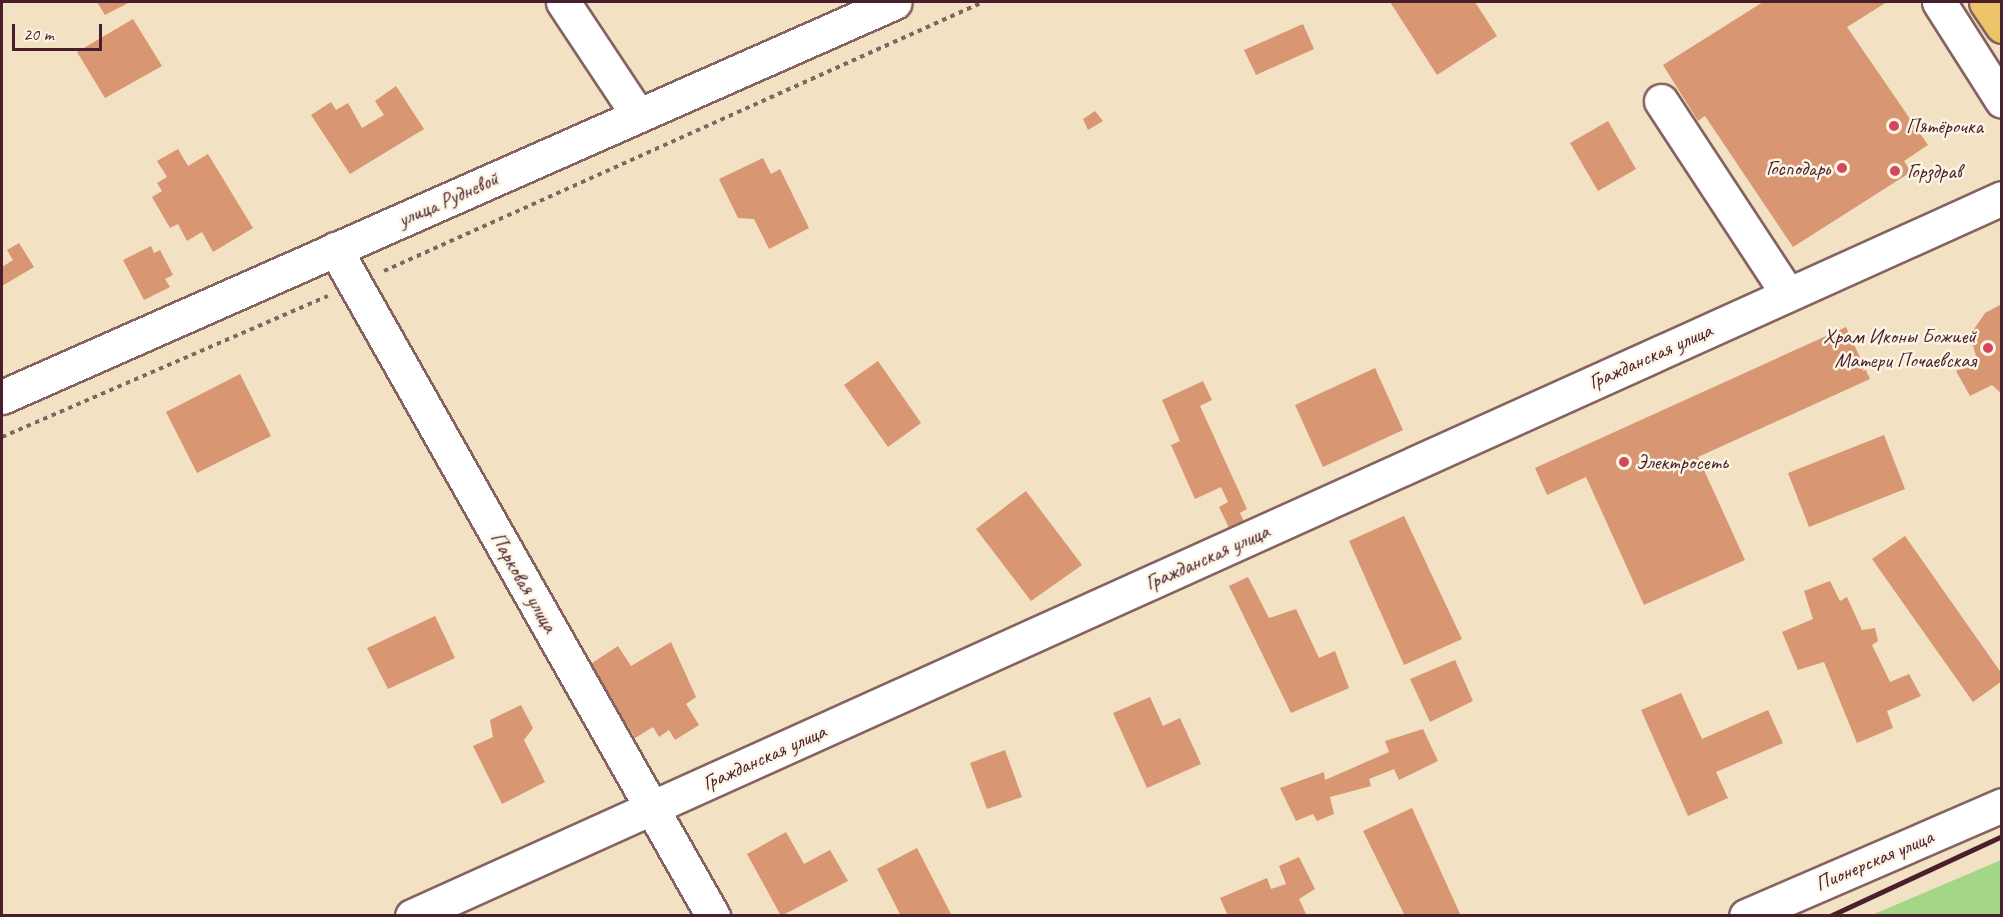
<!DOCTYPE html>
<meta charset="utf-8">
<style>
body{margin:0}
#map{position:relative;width:2003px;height:917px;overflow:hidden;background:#f3e1c4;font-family:Caveat,sans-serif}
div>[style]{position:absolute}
.green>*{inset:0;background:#a3d686}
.building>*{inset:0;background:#d89673}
.path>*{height:4px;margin-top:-2px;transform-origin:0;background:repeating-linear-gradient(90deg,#856361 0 4.5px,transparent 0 9px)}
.roads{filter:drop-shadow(2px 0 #856361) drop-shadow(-2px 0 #856361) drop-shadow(0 2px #856361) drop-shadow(0 -2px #856361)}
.minor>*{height:33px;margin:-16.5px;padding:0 16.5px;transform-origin:16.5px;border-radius:16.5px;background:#fff}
.major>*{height:33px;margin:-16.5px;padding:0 16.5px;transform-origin:16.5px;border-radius:16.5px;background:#eec469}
.rail>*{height:4.5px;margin:-2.25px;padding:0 2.25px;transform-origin:2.25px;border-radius:2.25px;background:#4a1f2b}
.dots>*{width:16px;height:16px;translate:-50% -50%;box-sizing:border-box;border:3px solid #fcf5e5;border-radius:50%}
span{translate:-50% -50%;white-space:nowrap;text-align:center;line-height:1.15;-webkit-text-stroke:5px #fcf5e5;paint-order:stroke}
.poi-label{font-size:21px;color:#4a1f2b}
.left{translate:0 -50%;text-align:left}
.right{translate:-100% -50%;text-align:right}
.street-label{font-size:21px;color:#4a1f2b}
.frame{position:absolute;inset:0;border:3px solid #4a1f2b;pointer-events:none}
.scale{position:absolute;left:12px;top:24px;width:90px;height:27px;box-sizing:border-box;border:3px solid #4a1f2b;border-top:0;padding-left:8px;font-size:18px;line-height:21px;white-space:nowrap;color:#4a1f2b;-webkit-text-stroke:4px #fcf5e5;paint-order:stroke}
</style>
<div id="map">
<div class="green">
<div style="clip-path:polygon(2001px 860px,2001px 915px,1872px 915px)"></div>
</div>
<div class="building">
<div style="clip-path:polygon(97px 2px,130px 2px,105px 15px)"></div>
<div style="clip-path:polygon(1390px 2px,1475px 2px,1497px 36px,1437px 75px)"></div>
<div style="clip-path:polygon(1763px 2px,1887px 2px,1847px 27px,1928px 145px,1904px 161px,1911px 172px,1793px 247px,1705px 116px,1698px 121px,1663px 65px)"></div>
<div style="clip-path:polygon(133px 19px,162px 66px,105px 98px,77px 52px)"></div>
<div style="clip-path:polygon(1303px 24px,1314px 49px,1256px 75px,1244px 50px)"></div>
<div style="clip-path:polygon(396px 86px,424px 129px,350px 174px,311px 115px,331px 102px,336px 110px,348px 103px,362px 128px,384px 115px,375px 101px)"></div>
<div style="clip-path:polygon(1095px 111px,1103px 121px,1088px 130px,1083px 119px)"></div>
<div style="clip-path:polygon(1608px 121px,1636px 169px,1598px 191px,1570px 143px)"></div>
<div style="clip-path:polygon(178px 149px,188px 166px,208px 154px,253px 228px,213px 252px,202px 232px,187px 241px,178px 224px,170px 228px,152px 197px,162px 191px,157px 183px,167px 177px,157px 161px)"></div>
<div style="clip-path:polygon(763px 158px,771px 174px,780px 169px,809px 228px,769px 249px,754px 219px,738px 218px,719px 179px)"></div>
<div style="clip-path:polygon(19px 243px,34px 267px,2px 286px,2px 267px,13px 260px,7px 250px)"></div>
<div style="clip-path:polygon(151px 246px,154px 253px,160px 250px,173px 275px,165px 279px,170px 287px,144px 300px,123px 260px)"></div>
<div style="clip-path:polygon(2002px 304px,2002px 394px,1992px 385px,1970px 396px,1956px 371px,1977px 360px,1970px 335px,1985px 313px)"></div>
<div style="clip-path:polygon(1846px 327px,1870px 379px,1698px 457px,1745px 560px,1644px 605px,1586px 477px,1547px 495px,1535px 468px)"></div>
<div style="clip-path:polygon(878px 361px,921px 423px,888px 447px,844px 385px)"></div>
<div style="clip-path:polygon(1375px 368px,1403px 430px,1323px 467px,1295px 405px)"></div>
<div style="clip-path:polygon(240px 374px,271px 436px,197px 473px,166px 412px)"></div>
<div style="clip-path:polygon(1203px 381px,1212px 400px,1200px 406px,1247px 509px,1240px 513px,1247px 528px,1232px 534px,1219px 507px,1228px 502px,1221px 487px,1195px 499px,1171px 445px,1180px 441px,1162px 400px)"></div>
<div style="clip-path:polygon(1884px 435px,1905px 489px,1809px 527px,1788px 473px)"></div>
<div style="clip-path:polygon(1026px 491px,1082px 565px,1031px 601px,976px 529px)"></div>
<div style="clip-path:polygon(1404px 516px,1462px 639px,1404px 665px,1349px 541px)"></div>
<div style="clip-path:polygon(1905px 536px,2002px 674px,2002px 681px,1973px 702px,1872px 559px)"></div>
<div style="clip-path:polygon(1248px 577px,1269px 618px,1296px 609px,1319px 658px,1335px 651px,1349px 688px,1291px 713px,1229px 586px)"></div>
<div style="clip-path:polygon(1830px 581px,1840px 601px,1847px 597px,1862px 630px,1875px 628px,1878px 641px,1872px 645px,1890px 682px,1909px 674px,1921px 696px,1887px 711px,1893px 728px,1857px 743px,1824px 662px,1798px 670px,1782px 632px,1813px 619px,1804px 591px)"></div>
<div style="clip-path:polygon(435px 616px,455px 658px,388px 689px,367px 648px)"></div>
<div style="clip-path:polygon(671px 642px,696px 697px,686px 704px,699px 725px,675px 740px,669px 730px,659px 737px,653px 727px,635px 738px,617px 709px,610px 713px,583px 669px,618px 646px,631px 666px)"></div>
<div style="clip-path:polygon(1455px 660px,1473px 701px,1430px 722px,1410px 679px)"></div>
<div style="clip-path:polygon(1681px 693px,1702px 739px,1768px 710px,1783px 743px,1716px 772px,1728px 798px,1688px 816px,1641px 710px)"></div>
<div style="clip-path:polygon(1150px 697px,1163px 726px,1180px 718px,1201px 764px,1147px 788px,1113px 713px)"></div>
<div style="clip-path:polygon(521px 705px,533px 728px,524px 740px,545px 782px,502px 804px,473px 746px,493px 737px,490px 720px)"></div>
<div style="clip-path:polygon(1423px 729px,1438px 761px,1399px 780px,1394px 769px,1369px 779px,1371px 786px,1330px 797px,1334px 814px,1317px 821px,1313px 814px,1296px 821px,1280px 788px,1324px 772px,1325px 780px,1389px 752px,1385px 741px)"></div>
<div style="clip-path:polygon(1005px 750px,1022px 797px,987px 809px,970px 763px)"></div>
<div style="clip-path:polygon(1412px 808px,1461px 916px,1405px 916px,1363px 831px)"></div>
<div style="clip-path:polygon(786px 832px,804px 864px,830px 850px,848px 881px,781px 916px,747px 854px)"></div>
<div style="clip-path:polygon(917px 848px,952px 916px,901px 916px,877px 869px)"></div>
<div style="clip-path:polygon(1299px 857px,1315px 889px,1299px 899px,1307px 916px,1228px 916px,1220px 898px,1267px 878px,1271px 889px,1286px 884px,1279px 866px)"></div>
</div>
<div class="path">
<div style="left:384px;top:271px;width:657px;rotate:-24.18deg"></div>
<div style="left:2px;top:437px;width:355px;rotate:-23.4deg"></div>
</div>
<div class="roads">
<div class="minor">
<div style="left:563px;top:2px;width:136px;rotate:56.4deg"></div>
<div style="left:1939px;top:2px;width:117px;rotate:57.5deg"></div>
<div style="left:1661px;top:101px;width:231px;rotate:56.7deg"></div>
<div style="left:335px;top:249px;width:767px;rotate:60.46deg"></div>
<div style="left:2px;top:397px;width:976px;rotate:-23.86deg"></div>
<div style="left:412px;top:916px;width:1745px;rotate:-24.3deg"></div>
<div style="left:1746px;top:916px;width:279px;rotate:-23.4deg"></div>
</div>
<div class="major">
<div style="left:1986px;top:2px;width:29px;rotate:56deg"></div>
</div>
</div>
<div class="rail">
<div style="left:1830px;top:916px;width:190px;rotate:-24.9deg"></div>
</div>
<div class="dots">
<div style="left:1894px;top:126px;background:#d1495b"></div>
<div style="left:1842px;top:168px;background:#d1495b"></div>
<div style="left:1895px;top:171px;background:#d1495b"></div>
<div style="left:1988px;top:348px;background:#d1495b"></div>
<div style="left:1624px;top:462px;background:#d1495b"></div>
</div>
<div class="poi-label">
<span class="left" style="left:1906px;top:126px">Пятёрочка</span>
<span class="right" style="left:1830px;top:168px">Господарь</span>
<span class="left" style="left:1907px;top:171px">Горздрав</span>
<span class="right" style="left:1976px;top:348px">Храм Иконы Божией<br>Матери Почаевская</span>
<span class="left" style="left:1636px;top:462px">Электросеть</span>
</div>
<div class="street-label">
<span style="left:448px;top:199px;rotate:-24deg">улица Рудневой</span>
<span style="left:1650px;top:356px;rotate:-24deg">Гражданская улица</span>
<span style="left:1207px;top:557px;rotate:-24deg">Гражданская улица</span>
<span style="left:524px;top:582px;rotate:60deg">Парковая улица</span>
<span style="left:764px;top:757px;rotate:-24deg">Гражданская улица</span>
<span style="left:1874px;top:860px;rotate:-23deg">Пионерская улица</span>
</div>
<div class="frame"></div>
<div class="scale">20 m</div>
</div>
